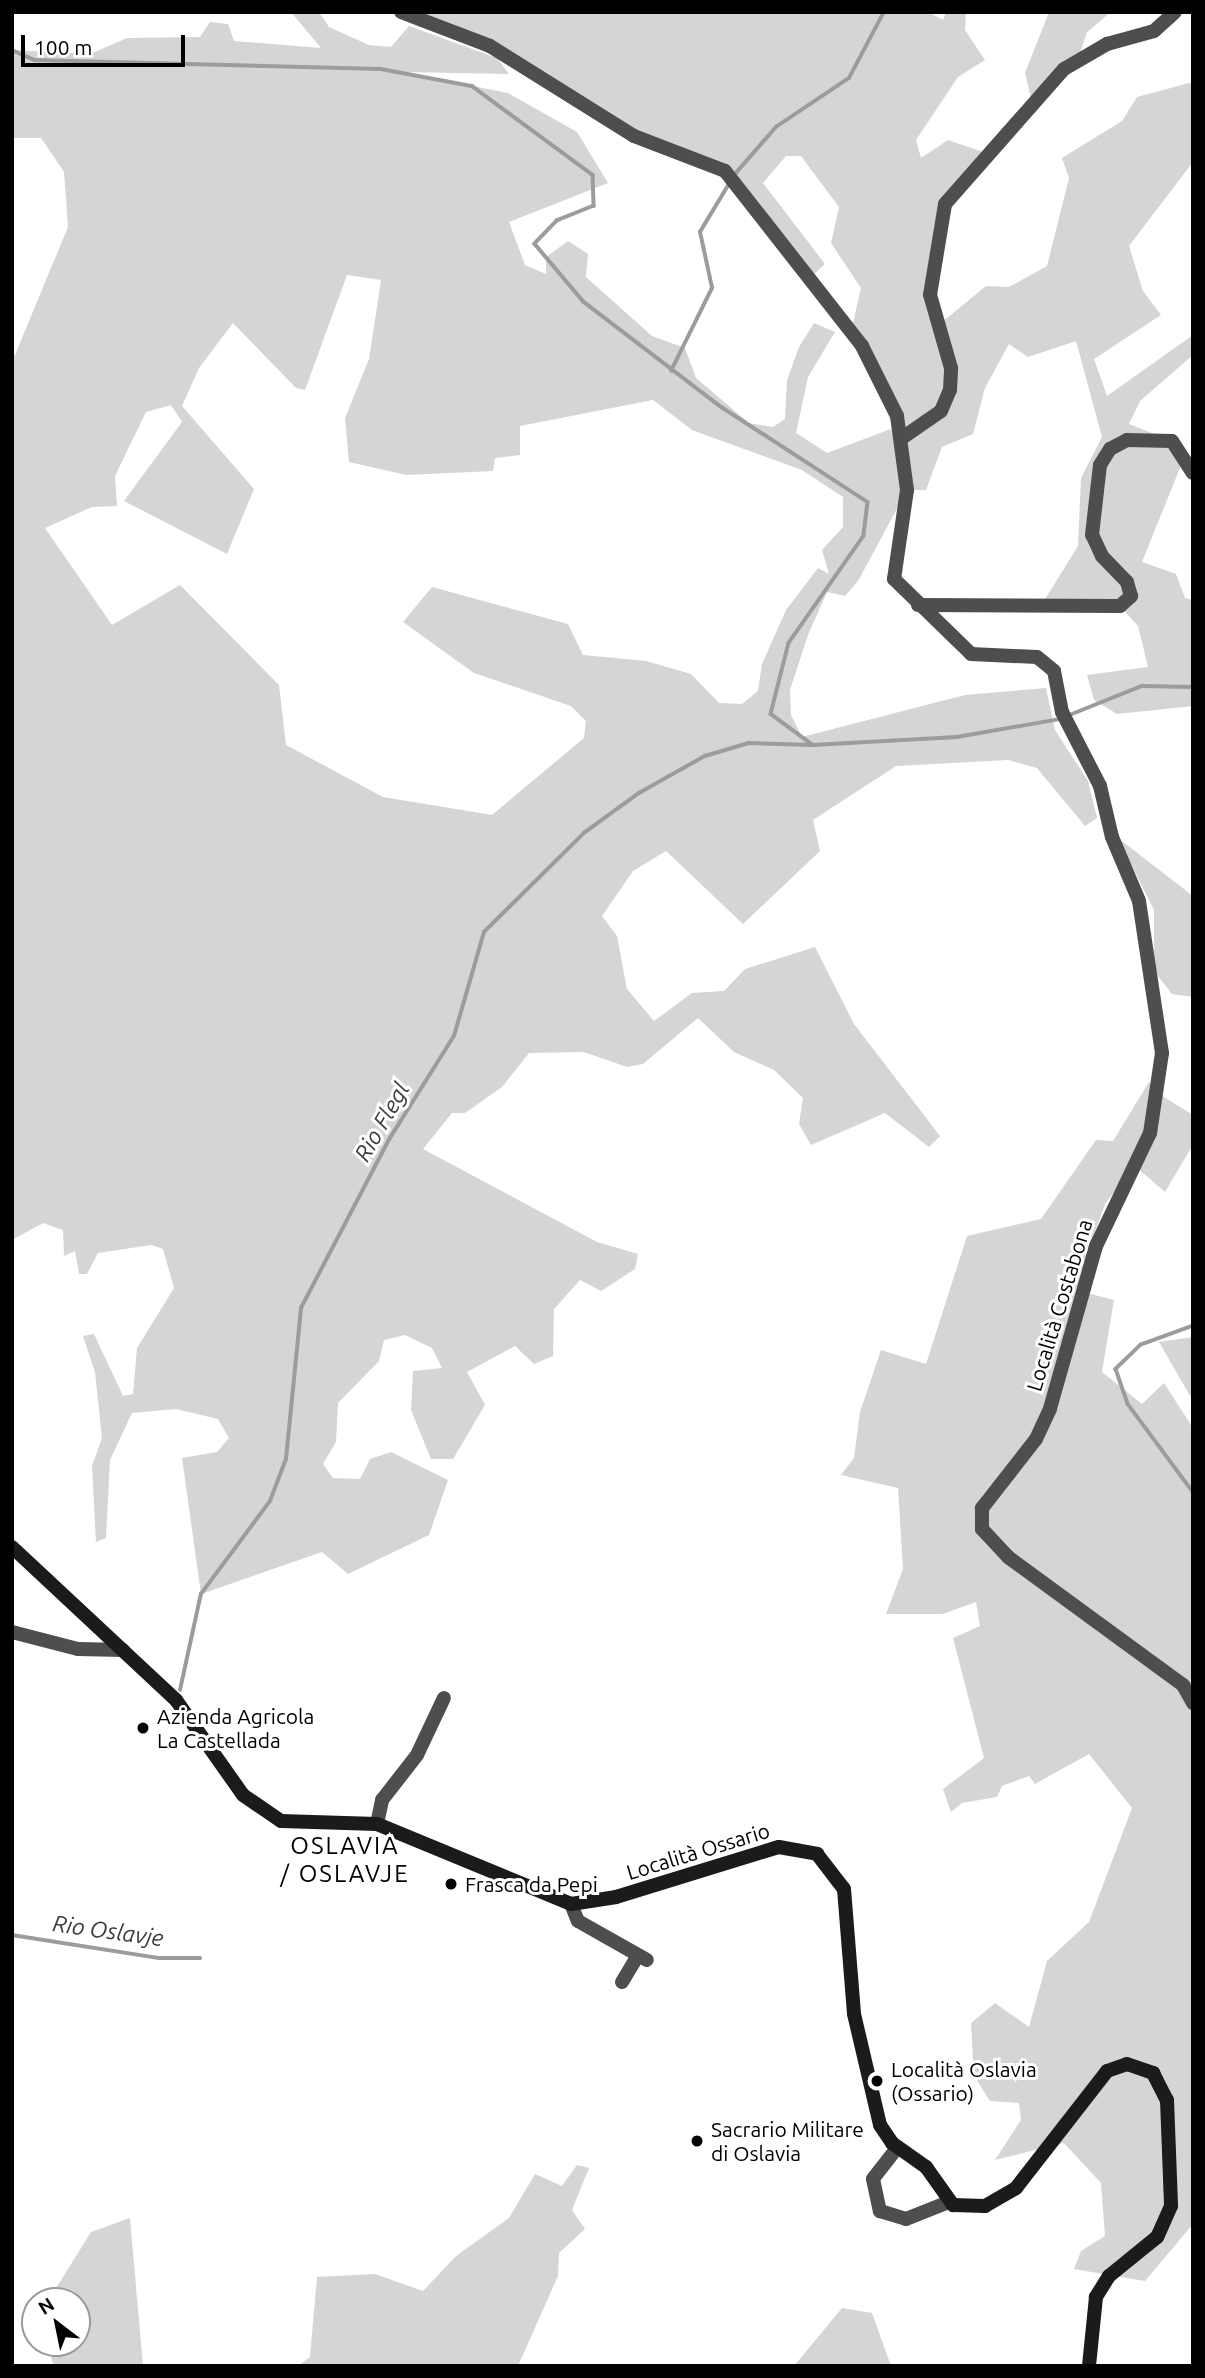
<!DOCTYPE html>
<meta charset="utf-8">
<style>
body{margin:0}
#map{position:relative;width:1205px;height:2378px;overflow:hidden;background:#fff;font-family:Ubuntu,sans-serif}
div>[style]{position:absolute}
.green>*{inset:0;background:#d5d5d5}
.stream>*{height:3.5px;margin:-1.75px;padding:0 1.75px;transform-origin:1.75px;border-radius:1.75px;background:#9c9c9c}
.street>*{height:14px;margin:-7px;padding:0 7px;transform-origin:7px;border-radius:7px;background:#4e4e4e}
.secondary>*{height:14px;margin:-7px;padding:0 7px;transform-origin:7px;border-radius:7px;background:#1b1b1b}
.dots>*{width:19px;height:19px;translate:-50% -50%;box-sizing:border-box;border:4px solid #fff;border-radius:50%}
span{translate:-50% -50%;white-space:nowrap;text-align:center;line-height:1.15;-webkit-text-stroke:6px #fff;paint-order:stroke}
.street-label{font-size:21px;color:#000}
.poi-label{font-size:21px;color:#000}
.left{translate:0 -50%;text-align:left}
.water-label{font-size:23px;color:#3d3d3d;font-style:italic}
.quarter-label{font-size:24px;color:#000;letter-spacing:2px}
.frame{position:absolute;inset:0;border:14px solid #000;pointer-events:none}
.north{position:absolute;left:21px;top:2287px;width:70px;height:70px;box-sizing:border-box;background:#fff;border:2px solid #999;border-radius:50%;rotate:328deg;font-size:19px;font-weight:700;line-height:28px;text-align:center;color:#000}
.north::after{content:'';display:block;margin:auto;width:24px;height:32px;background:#000;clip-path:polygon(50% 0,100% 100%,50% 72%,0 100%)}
.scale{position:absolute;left:21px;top:35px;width:164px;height:32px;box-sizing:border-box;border:4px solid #000;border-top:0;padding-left:9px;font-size:21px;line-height:24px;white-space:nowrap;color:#000;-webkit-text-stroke:5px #fff;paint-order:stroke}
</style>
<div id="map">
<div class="green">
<div style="clip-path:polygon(evenodd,291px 12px,319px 12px,329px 27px,369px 45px,391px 47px,409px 26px,497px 58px,509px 74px,403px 72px,508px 93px,577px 132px,608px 183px,509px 222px,525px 265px,546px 274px,546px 257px,568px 241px,588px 254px,586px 277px,652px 336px,685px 348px,696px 378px,749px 423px,773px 427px,785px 419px,787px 380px,799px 347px,814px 323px,835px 332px,808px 377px,796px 433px,827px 453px,891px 429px,902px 471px,900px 503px,858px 581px,845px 596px,827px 592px,808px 635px,790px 690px,791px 715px,802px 737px,965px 695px,1046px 688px,1055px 730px,1088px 781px,1097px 818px,1085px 826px,1037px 768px,1008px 760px,896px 766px,813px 820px,820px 851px,743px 924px,666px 851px,633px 871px,602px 916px,617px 936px,627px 989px,654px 1021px,692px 993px,724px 991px,745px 969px,815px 947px,854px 1024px,940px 1136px,929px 1147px,885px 1113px,811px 1145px,799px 1124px,803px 1098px,774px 1070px,734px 1052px,698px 1018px,643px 1064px,627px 1067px,584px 1052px,529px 1053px,502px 1087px,465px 1113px,452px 1113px,423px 1149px,597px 1242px,638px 1254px,635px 1269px,601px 1291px,580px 1280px,554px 1309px,553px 1356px,534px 1364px,515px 1346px,467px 1372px,485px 1405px,453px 1459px,431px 1459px,411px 1410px,413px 1371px,442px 1368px,432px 1348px,405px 1335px,384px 1340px,379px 1361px,338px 1403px,336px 1442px,323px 1464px,333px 1478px,360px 1479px,370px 1459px,391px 1452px,448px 1480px,429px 1535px,348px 1574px,322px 1552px,201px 1594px,182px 1458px,217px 1452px,229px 1438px,218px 1419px,176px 1409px,132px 1413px,110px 1460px,106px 1538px,96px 1542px,92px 1466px,102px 1438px,95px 1372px,83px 1336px,94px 1334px,123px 1396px,133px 1394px,137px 1348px,174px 1288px,163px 1249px,151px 1245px,98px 1253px,87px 1274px,79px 1274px,75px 1251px,64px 1256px,63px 1230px,43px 1223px,12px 1240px,12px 362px,68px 227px,64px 172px,41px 138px,12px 138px,12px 50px,90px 54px,127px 38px,200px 37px,210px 22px,228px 24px,234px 41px,321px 48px,291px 12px,347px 275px,381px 280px,369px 359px,345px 418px,349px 462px,406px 475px,493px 471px,495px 458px,520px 455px,520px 426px,653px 400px,692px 430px,802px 470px,843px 497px,843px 527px,822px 550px,829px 574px,818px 568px,786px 610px,762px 664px,758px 691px,742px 704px,719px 703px,691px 674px,646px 661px,583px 655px,568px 624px,432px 587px,403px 622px,474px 673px,571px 706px,586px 721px,584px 738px,492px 815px,383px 797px,286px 745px,279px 685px,180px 585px,112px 625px,45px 528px,92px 507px,117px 506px,115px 476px,146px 412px,171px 405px,182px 422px,124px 501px,227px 554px,254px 489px,182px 406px,199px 368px,233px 323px,296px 388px,305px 390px,347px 275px)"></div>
<div style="clip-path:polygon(419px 12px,928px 12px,943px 20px,946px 12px,966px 12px,965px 30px,985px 60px,958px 77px,916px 140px,921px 158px,948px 140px,986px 153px,945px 204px,930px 295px,935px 328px,986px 286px,1009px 287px,1047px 266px,1069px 178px,1062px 158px,1122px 121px,1137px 97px,1193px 82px,1193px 162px,1129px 246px,1143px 291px,1161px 315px,1094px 359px,1107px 396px,1193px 335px,1193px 355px,1140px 401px,1129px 424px,1172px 441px,1184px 458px,1142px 562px,1176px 574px,1185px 598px,1193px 600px,1193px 706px,1117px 714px,1094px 700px,1087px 675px,1148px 667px,1138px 626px,1120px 606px,1042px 604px,1078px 546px,1081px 478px,1102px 437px,1076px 341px,1028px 357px,1009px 344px,985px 388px,973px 434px,942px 447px,926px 490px,907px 490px,902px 438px,851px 332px,861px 288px,831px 243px,839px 207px,801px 156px,786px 156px,763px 183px,825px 264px,810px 278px,737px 183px,634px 136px)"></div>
<div style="clip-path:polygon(1049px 12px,1111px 12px,1087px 32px,1077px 62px,1032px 102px,1025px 73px)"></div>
<div style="clip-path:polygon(1118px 838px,1193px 896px,1193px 997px,1172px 994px,1154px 971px,1154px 910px)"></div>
<div style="clip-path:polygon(1149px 1082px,1155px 1091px,1134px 1166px,1105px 1204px,1090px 1245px,1087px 1293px,1114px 1300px,1102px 1372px,1142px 1404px,1164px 1383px,1193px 1428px,1193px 2224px,1145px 2281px,1074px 2269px,1081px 2251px,1105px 2236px,1101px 2183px,1064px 2143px,995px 2160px,1021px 2120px,1019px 2103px,990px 2101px,974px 2076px,971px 2023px,995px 2003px,1029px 2027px,1047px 1961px,1089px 1922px,1132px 1808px,1089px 1754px,1035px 1784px,1029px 1776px,1002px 1786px,997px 1797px,962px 1803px,951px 1812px,943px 1789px,984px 1758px,953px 1638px,980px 1626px,976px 1602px,943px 1614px,886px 1614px,903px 1569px,898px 1488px,841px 1475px,854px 1458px,860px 1412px,881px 1350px,926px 1364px,967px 1236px,1041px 1219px,1096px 1140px,1113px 1141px)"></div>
<div style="clip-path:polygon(1156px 1092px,1193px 1115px,1193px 1145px,1165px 1192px,1135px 1166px)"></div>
<div style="clip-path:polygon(1193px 1337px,1193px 1401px,1159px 1342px)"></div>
<div style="clip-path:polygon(577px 2165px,589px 2168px,572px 2210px,585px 2229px,559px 2253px,558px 2276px,518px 2366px,298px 2366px,310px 2357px,317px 2277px,375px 2274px,423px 2291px,456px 2256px,509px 2218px,535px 2174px,562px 2186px)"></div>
<div style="clip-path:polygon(130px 2218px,143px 2366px,54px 2366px,46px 2343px,77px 2343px,77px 2301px,48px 2301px,91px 2232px)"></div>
<div style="clip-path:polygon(842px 2308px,872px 2313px,891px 2366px,794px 2366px)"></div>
</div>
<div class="stream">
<div style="left:12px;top:50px;width:24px;rotate:24deg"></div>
<div style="left:34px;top:60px;width:347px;rotate:1.5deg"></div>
<div style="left:381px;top:69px;width:93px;rotate:10.6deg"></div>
<div style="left:472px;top:86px;width:150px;rotate:36.3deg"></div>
<div style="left:593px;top:175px;width:31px;rotate:88deg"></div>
<div style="left:594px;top:206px;width:40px;rotate:158deg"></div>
<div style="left:557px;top:221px;width:32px;rotate:134deg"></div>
<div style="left:535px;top:244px;width:76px;rotate:49.8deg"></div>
<div style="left:584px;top:302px;width:171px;rotate:37.4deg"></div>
<div style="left:720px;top:406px;width:176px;rotate:33deg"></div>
<div style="left:868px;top:502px;width:34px;rotate:97deg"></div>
<div style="left:864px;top:536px;width:131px;rotate:125deg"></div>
<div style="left:789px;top:643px;width:73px;rotate:104.2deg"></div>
<div style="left:771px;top:714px;width:52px;rotate:36.4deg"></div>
<div style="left:813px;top:745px;width:144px;rotate:-3.2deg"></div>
<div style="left:957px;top:737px;width:105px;rotate:-9.9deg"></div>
<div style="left:736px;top:173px;width:61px;rotate:-49deg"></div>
<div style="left:776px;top:127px;width:88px;rotate:-33.9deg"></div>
<div style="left:849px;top:78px;width:75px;rotate:-62.1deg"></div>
<div style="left:671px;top:371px;width:93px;rotate:-63.7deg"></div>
<div style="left:712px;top:288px;width:57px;rotate:-102.1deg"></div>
<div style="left:700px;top:232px;width:56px;rotate:-58.9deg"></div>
<div style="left:1067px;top:716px;width:81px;rotate:-21.8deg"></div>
<div style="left:1142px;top:686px;width:51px;rotate:1.1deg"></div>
<div style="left:1193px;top:1326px;width:55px;rotate:159.9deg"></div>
<div style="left:1141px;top:1345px;width:35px;rotate:136deg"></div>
<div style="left:1116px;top:1369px;width:37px;rotate:71deg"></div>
<div style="left:1128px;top:1404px;width:109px;rotate:53.5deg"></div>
<div style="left:180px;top:1690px;width:98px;rotate:-77.7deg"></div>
<div style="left:201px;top:1594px;width:116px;rotate:-53.4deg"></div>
<div style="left:270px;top:1501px;width:45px;rotate:-69.1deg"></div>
<div style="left:286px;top:1459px;width:152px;rotate:-84.3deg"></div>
<div style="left:301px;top:1308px;width:192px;rotate:-62.4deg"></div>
<div style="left:390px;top:1138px;width:120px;rotate:-57.9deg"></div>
<div style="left:454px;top:1036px;width:108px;rotate:-73.9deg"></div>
<div style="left:484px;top:932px;width:141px;rotate:-44.7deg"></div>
<div style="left:584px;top:833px;width:68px;rotate:-36deg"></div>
<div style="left:639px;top:793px;width:76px;rotate:-29.3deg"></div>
<div style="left:705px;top:756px;width:46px;rotate:-16.5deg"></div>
<div style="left:749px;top:743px;width:63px;rotate:1.8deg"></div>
<div style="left:12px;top:1935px;width:149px;rotate:8.9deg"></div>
<div style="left:159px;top:1958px;width:41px"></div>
</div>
<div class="street">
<div style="left:401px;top:12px;width:95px;rotate:20.9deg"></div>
<div style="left:490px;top:46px;width:170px;rotate:32deg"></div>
<div style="left:634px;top:136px;width:97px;rotate:21deg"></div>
<div style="left:725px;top:171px;width:222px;rotate:51.9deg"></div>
<div style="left:862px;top:346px;width:78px;rotate:63.4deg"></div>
<div style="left:897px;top:416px;width:75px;rotate:82.3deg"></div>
<div style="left:907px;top:490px;width:90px;rotate:98.3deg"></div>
<div style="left:894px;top:579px;width:107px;rotate:44.2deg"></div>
<div style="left:971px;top:654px;width:66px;rotate:2.6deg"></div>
<div style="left:1037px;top:657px;width:22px;rotate:39deg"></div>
<div style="left:1054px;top:671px;width:42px;rotate:79deg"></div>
<div style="left:1062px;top:712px;width:83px;rotate:62.8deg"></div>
<div style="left:1100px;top:786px;width:52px;rotate:76.8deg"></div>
<div style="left:1112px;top:837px;width:69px;rotate:67.1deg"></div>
<div style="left:1139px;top:901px;width:154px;rotate:81.4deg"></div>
<div style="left:1162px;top:1053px;width:81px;rotate:98.5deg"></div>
<div style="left:1150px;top:1133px;width:125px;rotate:115.5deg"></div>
<div style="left:1096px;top:1246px;width:169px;rotate:105.8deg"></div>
<div style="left:1050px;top:1409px;width:33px;rotate:115deg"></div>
<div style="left:1036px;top:1439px;width:88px;rotate:128deg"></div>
<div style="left:982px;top:1508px;width:21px;rotate:90deg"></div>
<div style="left:982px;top:1529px;width:38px;rotate:47deg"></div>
<div style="left:1008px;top:1557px;width:217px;rotate:36.2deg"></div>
<div style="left:1183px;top:1685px;width:21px;rotate:61deg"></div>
<div style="left:902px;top:438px;width:47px;rotate:-34.7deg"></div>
<div style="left:941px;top:411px;width:23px;rotate:-67deg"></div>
<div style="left:950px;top:390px;width:22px;rotate:-87deg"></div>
<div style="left:951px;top:368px;width:76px;rotate:-106deg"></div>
<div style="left:930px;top:295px;width:92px;rotate:-80.6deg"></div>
<div style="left:945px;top:204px;width:180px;rotate:-48.6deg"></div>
<div style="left:1064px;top:69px;width:50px;rotate:-30.2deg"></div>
<div style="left:1107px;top:44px;width:49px;rotate:-15.5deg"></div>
<div style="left:1154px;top:31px;width:28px;rotate:-42deg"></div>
<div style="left:918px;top:605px;width:202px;rotate:0.3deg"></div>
<div style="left:1120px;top:606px;width:15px;rotate:-42deg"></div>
<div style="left:1131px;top:596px;width:15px;rotate:-106deg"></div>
<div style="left:1127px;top:582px;width:36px;rotate:-134deg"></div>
<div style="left:1102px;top:556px;width:23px;rotate:-115deg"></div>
<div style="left:1092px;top:535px;width:70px;rotate:-83.5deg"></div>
<div style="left:1100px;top:465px;width:19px;rotate:-58deg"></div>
<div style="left:1110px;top:449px;width:19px;rotate:-28deg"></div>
<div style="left:1127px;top:440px;width:45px;rotate:1.3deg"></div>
<div style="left:1172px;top:441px;width:38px;rotate:57deg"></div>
<div style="left:12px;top:1632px;width:68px;rotate:14.4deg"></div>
<div style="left:78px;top:1649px;width:45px;rotate:1.3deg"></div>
<div style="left:377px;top:1824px;width:25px;rotate:-78deg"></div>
<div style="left:382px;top:1800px;width:57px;rotate:-52.1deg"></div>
<div style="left:417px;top:1755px;width:63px;rotate:-64.7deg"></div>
<div style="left:571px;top:1904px;width:18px;rotate:68deg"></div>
<div style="left:578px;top:1921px;width:79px;rotate:29.5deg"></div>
<div style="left:622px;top:1982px;width:31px;rotate:-59deg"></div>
<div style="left:897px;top:2148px;width:39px;rotate:128deg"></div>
<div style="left:873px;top:2179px;width:33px;rotate:78deg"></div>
<div style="left:880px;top:2211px;width:27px;rotate:17deg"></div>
<div style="left:906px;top:2219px;width:46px;rotate:-21.6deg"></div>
</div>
<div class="secondary">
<div style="left:12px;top:1547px;width:224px;rotate:43deg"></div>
<div style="left:176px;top:1700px;width:116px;rotate:54.8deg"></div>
<div style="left:243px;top:1795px;width:46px;rotate:34.4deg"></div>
<div style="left:281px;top:1821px;width:96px;rotate:1.8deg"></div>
<div style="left:377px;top:1824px;width:210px;rotate:22.4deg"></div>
<div style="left:571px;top:1904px;width:46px;rotate:-8.8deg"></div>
<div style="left:616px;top:1897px;width:170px;rotate:-17.1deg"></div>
<div style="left:779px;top:1847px;width:39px;rotate:10deg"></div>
<div style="left:817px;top:1854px;width:44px;rotate:52.4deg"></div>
<div style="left:844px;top:1889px;width:125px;rotate:85.4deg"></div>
<div style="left:854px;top:2014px;width:114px;rotate:76.8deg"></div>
<div style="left:880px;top:2125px;width:22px;rotate:56deg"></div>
<div style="left:892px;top:2143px;width:42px;rotate:35.2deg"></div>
<div style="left:926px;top:2167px;width:47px;rotate:54.6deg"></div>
<div style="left:953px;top:2205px;width:32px;rotate:2deg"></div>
<div style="left:985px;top:2206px;width:36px;rotate:-30deg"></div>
<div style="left:1016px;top:2188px;width:148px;rotate:-52.1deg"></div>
<div style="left:1107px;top:2071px;width:21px;rotate:-19deg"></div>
<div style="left:1127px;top:2064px;width:28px;rotate:19deg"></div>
<div style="left:1153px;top:2073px;width:30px;rotate:63deg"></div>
<div style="left:1167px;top:2100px;width:106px;rotate:87.8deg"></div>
<div style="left:1171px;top:2206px;width:34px;rotate:114deg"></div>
<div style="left:1157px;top:2237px;width:62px;rotate:140.9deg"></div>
<div style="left:1109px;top:2276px;width:25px;rotate:122deg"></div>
<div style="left:1096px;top:2297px;width:69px;rotate:95.8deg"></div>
</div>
<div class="dots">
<div style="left:143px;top:1728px;background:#000"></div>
<div style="left:451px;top:1884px;background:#000"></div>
<div style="left:877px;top:2081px;background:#000"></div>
<div style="left:697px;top:2141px;background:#000"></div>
</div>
<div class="street-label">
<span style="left:1059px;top:1305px;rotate:-73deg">Località Costabona</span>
<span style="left:698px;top:1851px;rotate:-17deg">Località Ossario</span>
</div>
<div class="poi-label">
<span class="left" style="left:157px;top:1728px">Azienda Agricola<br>La Castellada</span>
<span class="left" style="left:465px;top:1884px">Frasca da Pepi</span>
<span class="left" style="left:891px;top:2081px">Località Oslavia<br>(Ossario)</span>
<span class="left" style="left:711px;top:2141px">Sacrario Militare<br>di Oslavia</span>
</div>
<div class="water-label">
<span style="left:382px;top:1122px;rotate:-60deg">Rio Flegl</span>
<span style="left:108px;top:1931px;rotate:8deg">Rio Oslavje</span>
</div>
<div class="quarter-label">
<span style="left:345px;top:1860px">OSLAVIA<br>/ OSLAVJE</span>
</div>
<div class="frame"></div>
<div class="north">N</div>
<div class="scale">100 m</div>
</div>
